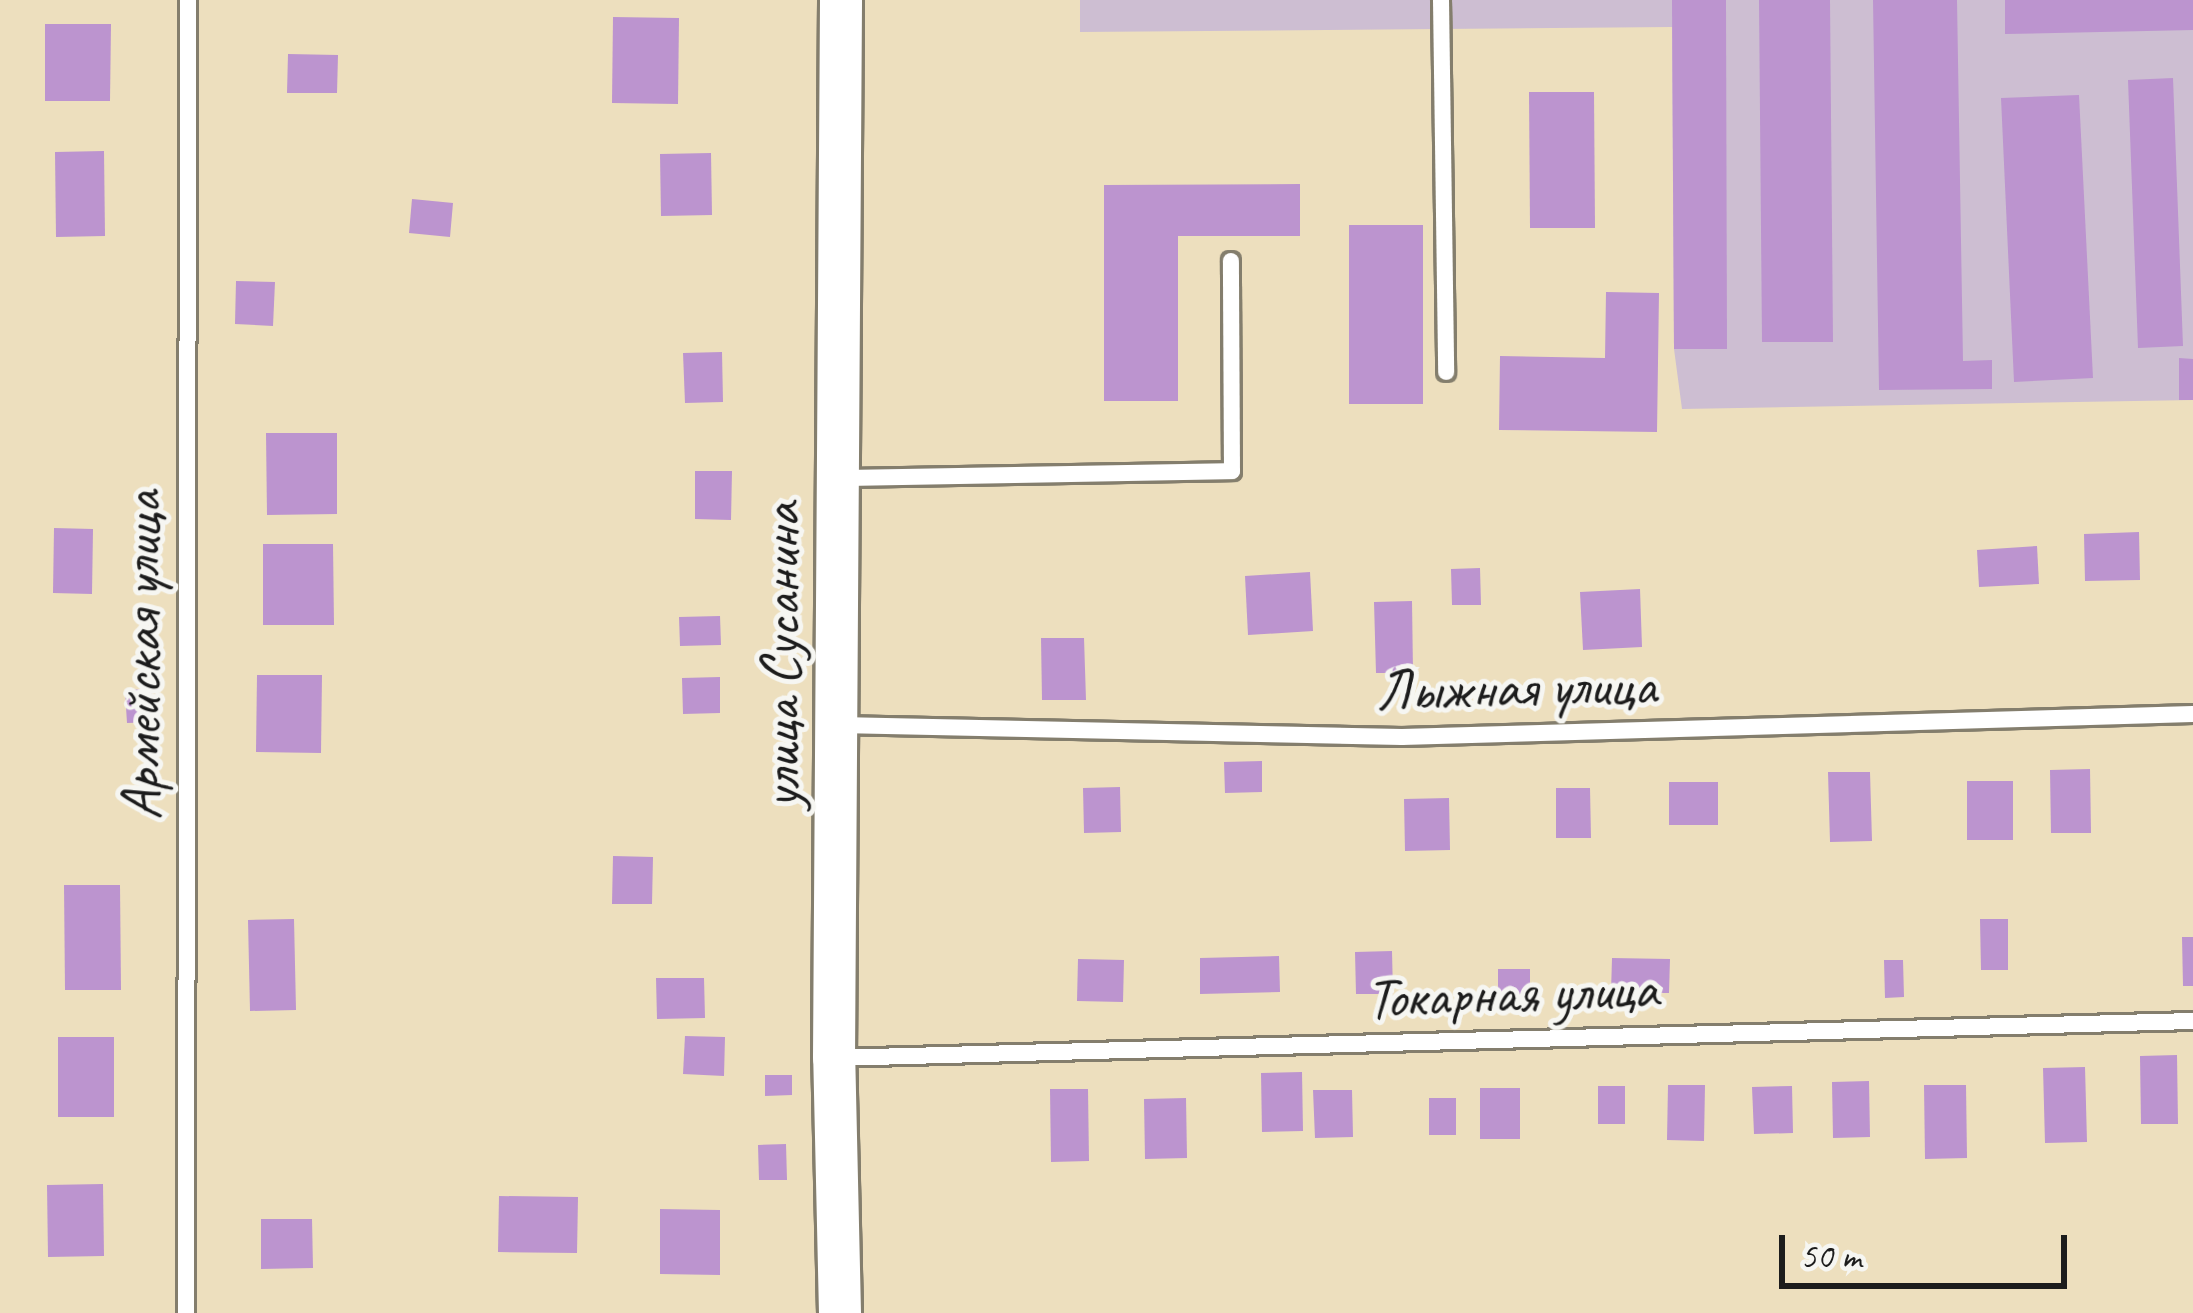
<!DOCTYPE html>
<meta charset="utf-8">
<style>
body{margin:0}
#map{position:relative;width:2193px;height:1313px;overflow:hidden;background:#eddfbe;font-family:Caveat,sans-serif}
div>[style]{position:absolute}
.industrial>*{inset:0;background:#cdbed2}
.building>*{inset:0;background:#bc94cf}
.roads{filter:drop-shadow(3px 0 #847e6d) drop-shadow(-3px 0 #847e6d) drop-shadow(0 3px #847e6d) drop-shadow(0 -3px #847e6d)}
.service>*{height:16px;margin:-8px;padding:0 8px;transform-origin:8px;border-radius:8px;background:#fff}
.tertiary>*{height:42px;margin:-21px;padding:0 21px;transform-origin:21px;border-radius:21px;background:#fff}
span{translate:-50% -50%;white-space:nowrap;text-align:center;line-height:1.15;-webkit-text-stroke:10px #f6f6f2;paint-order:stroke}
.street-label{font-size:57px;color:#1c1c1c}
.scale{position:absolute;left:1779px;top:1235px;width:288px;height:54px;box-sizing:border-box;border:6px solid #1c1c1c;border-top:0;padding-left:15px;font-size:36px;line-height:42px;white-space:nowrap;color:#1c1c1c;-webkit-text-stroke:9px #f6f6f2;paint-order:stroke}
</style>
<div id="map">
<div class="industrial">
<div style="clip-path:polygon(1080px 0,2193px 0,2193px 400px,1682px 409px,1674px 349px,1672px 27px,1080px 32px)"></div>
</div>
<div class="building">
<div style="clip-path:polygon(1672px 0,1726px 0,1727px 349px,1674px 349px)"></div>
<div style="clip-path:polygon(1759px 0,1830px 0,1833px 342px,1762px 342px)"></div>
<div style="clip-path:polygon(1873px 0,1957px 0,1963px 361px,1992px 360px,1992px 389px,1879px 390px)"></div>
<div style="clip-path:polygon(2005px 0,2193px 0,2193px 30px,2005px 34px)"></div>
<div style="clip-path:polygon(613px 17px,679px 18px,678px 104px,612px 103px)"></div>
<div style="clip-path:polygon(45px 24px,111px 24px,110px 101px,45px 101px)"></div>
<div style="clip-path:polygon(288px 54px,338px 55px,337px 93px,287px 93px)"></div>
<div style="clip-path:polygon(2173px 78px,2183px 346px,2138px 348px,2128px 80px)"></div>
<div style="clip-path:polygon(1529px 92px,1594px 92px,1595px 228px,1530px 228px)"></div>
<div style="clip-path:polygon(2079px 95px,2093px 378px,2014px 382px,2001px 98px)"></div>
<div style="clip-path:polygon(104px 151px,105px 236px,56px 237px,55px 152px)"></div>
<div style="clip-path:polygon(711px 153px,712px 215px,661px 216px,660px 154px)"></div>
<div style="clip-path:polygon(1300px 184px,1300px 236px,1178px 236px,1178px 401px,1104px 401px,1104px 185px)"></div>
<div style="clip-path:polygon(412px 199px,453px 203px,450px 237px,409px 233px)"></div>
<div style="clip-path:polygon(1349px 225px,1423px 225px,1423px 404px,1349px 404px)"></div>
<div style="clip-path:polygon(236px 281px,275px 282px,273px 326px,235px 324px)"></div>
<div style="clip-path:polygon(1606px 292px,1659px 293px,1657px 432px,1499px 430px,1500px 356px,1605px 358px)"></div>
<div style="clip-path:polygon(722px 352px,723px 402px,685px 403px,683px 353px)"></div>
<div style="clip-path:polygon(2179px 358px,2193px 359px,2193px 400px,2179px 400px)"></div>
<div style="clip-path:polygon(266px 433px,337px 433px,337px 514px,267px 515px)"></div>
<div style="clip-path:polygon(695px 471px,732px 471px,731px 520px,695px 519px)"></div>
<div style="clip-path:polygon(54px 528px,93px 529px,92px 594px,53px 593px)"></div>
<div style="clip-path:polygon(2139px 532px,2140px 580px,2085px 581px,2084px 534px)"></div>
<div style="clip-path:polygon(263px 544px,333px 544px,334px 625px,263px 625px)"></div>
<div style="clip-path:polygon(2037px 546px,2039px 584px,1979px 587px,1977px 550px)"></div>
<div style="clip-path:polygon(1480px 568px,1481px 605px,1452px 605px,1451px 569px)"></div>
<div style="clip-path:polygon(1310px 572px,1313px 631px,1248px 635px,1245px 576px)"></div>
<div style="clip-path:polygon(1640px 589px,1642px 647px,1583px 650px,1580px 592px)"></div>
<div style="clip-path:polygon(1412px 601px,1413px 673px,1376px 673px,1374px 602px)"></div>
<div style="clip-path:polygon(720px 616px,721px 645px,680px 646px,679px 617px)"></div>
<div style="clip-path:polygon(1041px 638px,1084px 638px,1086px 700px,1042px 700px)"></div>
<div style="clip-path:polygon(257px 675px,322px 675px,321px 753px,256px 752px)"></div>
<div style="clip-path:polygon(720px 677px,720px 713px,683px 714px,682px 678px)"></div>
<div style="clip-path:polygon(151px 689px,154px 722px,127px 723px,125px 690px)"></div>
<div style="clip-path:polygon(1262px 761px,1262px 792px,1225px 793px,1224px 762px)"></div>
<div style="clip-path:polygon(2090px 769px,2091px 833px,2051px 833px,2050px 770px)"></div>
<div style="clip-path:polygon(1828px 772px,1870px 772px,1872px 841px,1830px 842px)"></div>
<div style="clip-path:polygon(1967px 781px,2013px 781px,2013px 840px,1967px 840px)"></div>
<div style="clip-path:polygon(1669px 782px,1718px 782px,1718px 825px,1669px 825px)"></div>
<div style="clip-path:polygon(1120px 787px,1121px 832px,1084px 833px,1083px 788px)"></div>
<div style="clip-path:polygon(1556px 788px,1590px 788px,1591px 838px,1556px 838px)"></div>
<div style="clip-path:polygon(1449px 798px,1450px 850px,1405px 851px,1404px 799px)"></div>
<div style="clip-path:polygon(613px 856px,653px 857px,652px 904px,612px 904px)"></div>
<div style="clip-path:polygon(64px 885px,120px 885px,121px 990px,65px 990px)"></div>
<div style="clip-path:polygon(294px 919px,296px 1010px,250px 1011px,248px 920px)"></div>
<div style="clip-path:polygon(1980px 919px,2008px 919px,2008px 970px,1981px 970px)"></div>
<div style="clip-path:polygon(2182px 937px,2193px 937px,2193px 986px,2183px 986px)"></div>
<div style="clip-path:polygon(1392px 951px,1393px 994px,1356px 994px,1355px 952px)"></div>
<div style="clip-path:polygon(1279px 956px,1280px 992px,1200px 994px,1200px 958px)"></div>
<div style="clip-path:polygon(1612px 958px,1670px 959px,1669px 993px,1611px 993px)"></div>
<div style="clip-path:polygon(1078px 959px,1124px 960px,1123px 1002px,1077px 1001px)"></div>
<div style="clip-path:polygon(1884px 960px,1903px 960px,1904px 997px,1885px 998px)"></div>
<div style="clip-path:polygon(1498px 969px,1530px 969px,1530px 1012px,1498px 1012px)"></div>
<div style="clip-path:polygon(656px 978px,704px 978px,705px 1018px,657px 1019px)"></div>
<div style="clip-path:polygon(685px 1036px,725px 1037px,724px 1076px,683px 1074px)"></div>
<div style="clip-path:polygon(58px 1037px,114px 1037px,114px 1117px,58px 1117px)"></div>
<div style="clip-path:polygon(2177px 1055px,2178px 1124px,2141px 1124px,2140px 1056px)"></div>
<div style="clip-path:polygon(2085px 1067px,2087px 1142px,2045px 1143px,2043px 1068px)"></div>
<div style="clip-path:polygon(1302px 1072px,1303px 1131px,1262px 1132px,1261px 1073px)"></div>
<div style="clip-path:polygon(765px 1075px,792px 1075px,792px 1095px,765px 1096px)"></div>
<div style="clip-path:polygon(1869px 1081px,1870px 1137px,1833px 1138px,1832px 1082px)"></div>
<div style="clip-path:polygon(1668px 1085px,1705px 1085px,1704px 1141px,1667px 1140px)"></div>
<div style="clip-path:polygon(1924px 1085px,1966px 1085px,1967px 1158px,1925px 1159px)"></div>
<div style="clip-path:polygon(1598px 1086px,1625px 1086px,1625px 1124px,1598px 1124px)"></div>
<div style="clip-path:polygon(1792px 1086px,1793px 1133px,1754px 1134px,1752px 1087px)"></div>
<div style="clip-path:polygon(1480px 1088px,1520px 1088px,1520px 1139px,1480px 1139px)"></div>
<div style="clip-path:polygon(1050px 1089px,1088px 1089px,1089px 1161px,1051px 1162px)"></div>
<div style="clip-path:polygon(1313px 1090px,1352px 1090px,1353px 1137px,1315px 1138px)"></div>
<div style="clip-path:polygon(1186px 1098px,1187px 1158px,1145px 1159px,1144px 1099px)"></div>
<div style="clip-path:polygon(1429px 1098px,1456px 1098px,1456px 1135px,1429px 1135px)"></div>
<div style="clip-path:polygon(786px 1144px,787px 1180px,759px 1180px,758px 1145px)"></div>
<div style="clip-path:polygon(103px 1184px,104px 1256px,48px 1257px,47px 1185px)"></div>
<div style="clip-path:polygon(499px 1196px,578px 1197px,577px 1253px,498px 1252px)"></div>
<div style="clip-path:polygon(660px 1209px,720px 1210px,720px 1275px,660px 1274px)"></div>
<div style="clip-path:polygon(261px 1219px,312px 1219px,313px 1268px,261px 1269px)"></div>
</div>
<div class="roads">
<div class="service">
<div style="left:1441px;top:0;width:372px;rotate:89.2deg"></div>
<div style="left:840px;top:478px;width:392px;rotate:-1deg"></div>
<div style="left:1232px;top:471px;width:210px;rotate:-90.3deg"></div>
<div style="left:839px;top:725px;width:563px;rotate:1.22deg"></div>
<div style="left:1402px;top:737px;width:791px;rotate:-1.67deg"></div>
<div style="left:834px;top:1058px;width:1360px;rotate:-1.56deg"></div>
<div style="left:186px;top:1313px;width:1313px;rotate:-89.91deg"></div>
</div>
<div class="tertiary">
<div style="left:840px;top:1313px;width:255px;rotate:-91.3deg"></div>
<div style="left:834px;top:1058px;width:1058px;rotate:-89.62deg"></div>
</div>
</div>
<div class="street-label">
<span style="left:142px;top:656px;rotate:-90deg">Армейская улица</span>
<span style="left:781px;top:656px;rotate:-90deg">улица Сусанина</span>
<span style="left:1516px;top:688px;rotate:-1deg">Лыжная улица</span>
<span style="left:1512px;top:994px;rotate:-2deg">Токарная улица</span>
</div>
<div class="scale">50 m</div>
</div>
